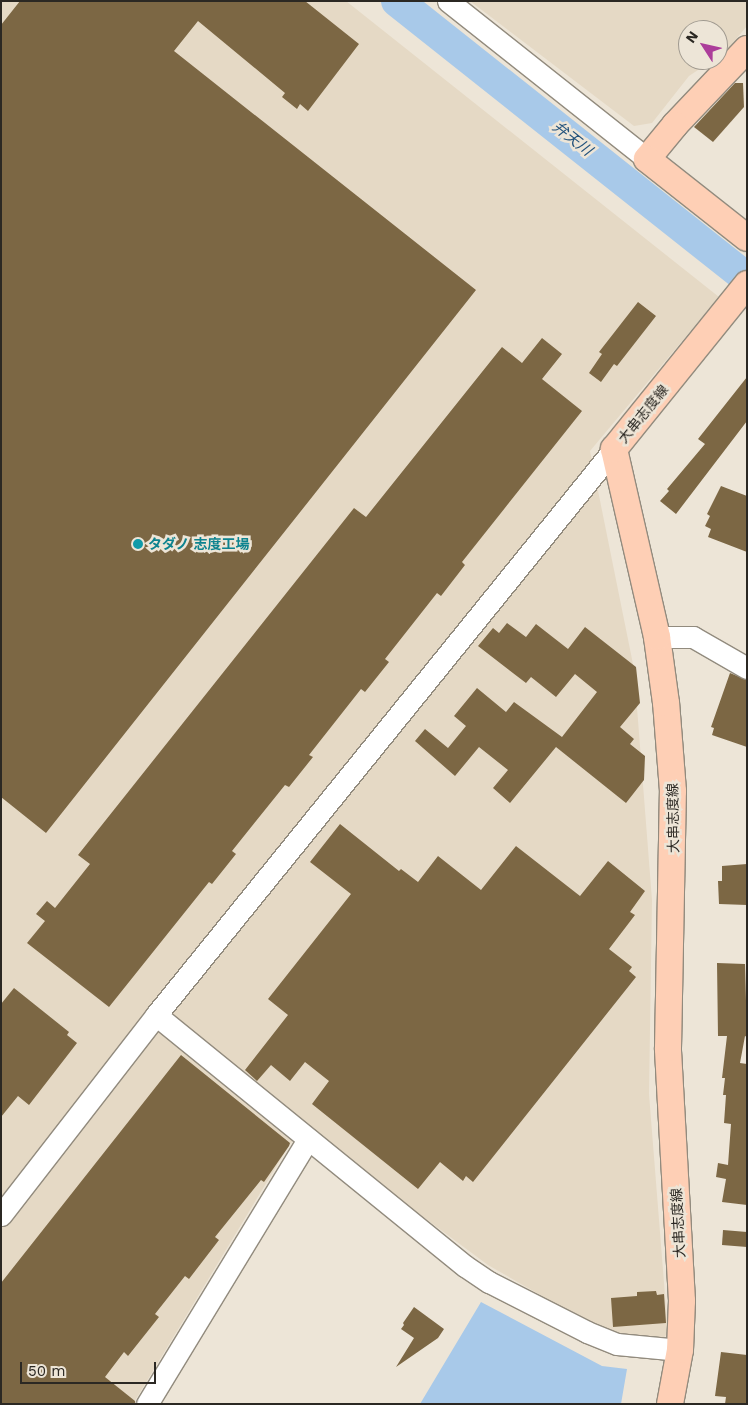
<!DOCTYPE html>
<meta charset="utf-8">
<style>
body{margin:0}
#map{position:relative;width:748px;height:1405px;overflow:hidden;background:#ede5d7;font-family:"Work Sans","Noto Sans JP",sans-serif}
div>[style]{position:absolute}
.built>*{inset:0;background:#e5d9c5}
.water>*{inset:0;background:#a8c9e9}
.river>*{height:32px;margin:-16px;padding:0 16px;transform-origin:16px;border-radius:16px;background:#a8c9e9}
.building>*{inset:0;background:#7c6744}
.roads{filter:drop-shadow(1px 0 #928b7e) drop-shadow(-1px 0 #928b7e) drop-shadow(0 1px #928b7e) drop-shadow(0 -1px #928b7e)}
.minor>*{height:21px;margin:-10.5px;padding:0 10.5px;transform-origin:10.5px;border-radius:10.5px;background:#fff}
.major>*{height:26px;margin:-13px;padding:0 13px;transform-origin:13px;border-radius:13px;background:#fecfb5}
.dots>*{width:14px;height:14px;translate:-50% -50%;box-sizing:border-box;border:2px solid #ede5d7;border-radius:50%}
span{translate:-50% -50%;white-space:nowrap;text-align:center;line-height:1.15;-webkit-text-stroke:5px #ede5d7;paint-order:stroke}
.street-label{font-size:14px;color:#2b2823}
.culture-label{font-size:14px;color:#0d838f;font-weight:700}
.left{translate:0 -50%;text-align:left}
.water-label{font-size:15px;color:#22527c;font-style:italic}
.frame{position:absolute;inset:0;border:2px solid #2b2823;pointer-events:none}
.north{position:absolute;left:678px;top:20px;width:50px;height:50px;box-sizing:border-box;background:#ede5d7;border:1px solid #9f998f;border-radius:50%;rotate:305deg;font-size:14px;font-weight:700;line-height:20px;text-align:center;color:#2b2823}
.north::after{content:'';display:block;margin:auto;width:18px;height:22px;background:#ac3d9a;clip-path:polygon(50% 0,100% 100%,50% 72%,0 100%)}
.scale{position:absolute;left:20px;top:1362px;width:136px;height:22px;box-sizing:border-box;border:2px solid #2b2823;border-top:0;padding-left:6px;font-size:15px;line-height:18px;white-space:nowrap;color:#2b2823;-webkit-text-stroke:4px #ede5d7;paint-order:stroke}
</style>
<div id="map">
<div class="built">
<div style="clip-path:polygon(1px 1px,346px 1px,719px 297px,590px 451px,634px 669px,652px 900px,649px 1094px,668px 1333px,662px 1339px,605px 1332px,488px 1265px,325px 1144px,304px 1125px,288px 1147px,133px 1404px,1px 1404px)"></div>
<div style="clip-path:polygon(470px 1px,747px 1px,747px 26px,725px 52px,718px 57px,718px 30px,688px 30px,688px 60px,713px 60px,689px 76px,652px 123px,634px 126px)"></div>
</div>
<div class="water">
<div style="clip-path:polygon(481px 1302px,602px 1366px,627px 1369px,621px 1404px,420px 1404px)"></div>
</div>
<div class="river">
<div style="left:397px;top:1px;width:446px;rotate:38.4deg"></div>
</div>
<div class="building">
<div style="clip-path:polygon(20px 1px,305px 1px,359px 44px,308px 111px,300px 104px,297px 109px,282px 97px,285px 93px,198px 21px,174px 51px,476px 290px,46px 833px,1px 797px,1px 25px)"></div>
<div style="clip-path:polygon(735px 83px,743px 83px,744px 107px,713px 142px,694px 127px)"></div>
<div style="clip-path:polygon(638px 302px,656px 316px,617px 366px,614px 364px,601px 382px,589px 373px,602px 354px,599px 352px)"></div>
<div style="clip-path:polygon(542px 338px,562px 354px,542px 379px,582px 411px,462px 562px,465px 565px,441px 596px,437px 593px,385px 659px,389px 662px,365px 692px,361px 689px,309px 755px,313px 757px,289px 787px,285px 785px,232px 851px,236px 854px,212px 884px,209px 882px,109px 1007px,27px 943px,45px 921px,36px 914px,47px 901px,55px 908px,90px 864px,78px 855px,354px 508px,366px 517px,502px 347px,522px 363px)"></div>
<div style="clip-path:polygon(747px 377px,747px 421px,676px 514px,660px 501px,669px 491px,667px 489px,705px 444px,698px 439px)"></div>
<div style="clip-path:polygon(721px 486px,747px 496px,747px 552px,708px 537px,711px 529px,705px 526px,710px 516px,707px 514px)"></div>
<div style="clip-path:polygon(507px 623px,526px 637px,536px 624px,568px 649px,585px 627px,636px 667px,640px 703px,620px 727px,634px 739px,630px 744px,645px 756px,644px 780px,626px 803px,556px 747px,510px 803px,493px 788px,508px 770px,479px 747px,455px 776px,415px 741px,425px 729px,448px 748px,466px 726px,454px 716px,477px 688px,506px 712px,514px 702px,562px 737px,597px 692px,575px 674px,556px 697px,531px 677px,526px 683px,478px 646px,493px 628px,499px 633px)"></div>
<div style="clip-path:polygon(730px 673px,747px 680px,747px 747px,712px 735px,714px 728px,711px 727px)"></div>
<div style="clip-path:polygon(340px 824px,399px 871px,401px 869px,418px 882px,438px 856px,481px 890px,516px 846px,580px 896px,608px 861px,645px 891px,630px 912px,635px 915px,609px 949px,632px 967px,629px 971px,636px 977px,473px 1182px,466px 1176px,463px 1181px,440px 1162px,418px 1189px,312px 1104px,329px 1081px,305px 1062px,290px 1081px,271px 1065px,257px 1081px,245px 1070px,288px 1015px,268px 999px,351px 894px,310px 862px)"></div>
<div style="clip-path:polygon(747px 864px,747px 905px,719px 904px,718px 881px,722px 881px,722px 866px)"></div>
<div style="clip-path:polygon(717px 963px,745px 964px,747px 1037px,745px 1036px,740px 1063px,747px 1064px,747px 1205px,722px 1202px,726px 1179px,716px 1177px,718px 1163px,728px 1165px,731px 1124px,724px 1123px,726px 1095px,723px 1095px,725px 1078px,722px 1078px,727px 1036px,718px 1036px)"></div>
<div style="clip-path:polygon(14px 988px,69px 1032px,67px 1035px,77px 1043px,29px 1105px,18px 1096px,1px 1117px,1px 1004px)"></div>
<div style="clip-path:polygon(181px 1055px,290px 1143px,289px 1146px,264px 1182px,261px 1180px,215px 1237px,219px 1240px,189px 1279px,185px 1276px,155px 1314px,159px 1317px,128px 1356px,124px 1352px,105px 1377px,135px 1401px,135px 1404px,1px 1404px,1px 1283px)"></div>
<div style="clip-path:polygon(723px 1230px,747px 1232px,747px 1247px,722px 1245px)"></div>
<div style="clip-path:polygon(656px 1291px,657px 1295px,664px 1294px,666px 1323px,613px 1327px,611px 1298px,637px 1296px,637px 1292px)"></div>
<div style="clip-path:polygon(414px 1307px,444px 1329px,438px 1338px,396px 1367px,414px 1338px,401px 1329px,404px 1325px,403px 1323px)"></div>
<div style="clip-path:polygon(721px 1352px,747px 1355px,747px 1404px,725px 1404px,726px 1397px,715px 1396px)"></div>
</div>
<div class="roads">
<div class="minor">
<div style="left:448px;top:1px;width:254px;rotate:38.4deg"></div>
<div style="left:657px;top:637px;width:36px"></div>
<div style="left:693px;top:637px;width:62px;rotate:29.9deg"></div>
<div style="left:156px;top:1015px;width:398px;rotate:39.1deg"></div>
<div style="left:465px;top:1266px;width:29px;rotate:34deg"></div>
<div style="left:489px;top:1282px;width:110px;rotate:27deg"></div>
<div style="left:587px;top:1332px;width:32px;rotate:22deg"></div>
<div style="left:617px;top:1344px;width:63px;rotate:5.4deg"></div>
<div style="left:1px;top:1215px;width:253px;rotate:-52.2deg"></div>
<div style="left:156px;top:1015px;width:728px;rotate:-51.02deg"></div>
<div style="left:147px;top:1404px;width:310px;rotate:-58.7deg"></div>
</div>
<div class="major">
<div style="left:747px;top:49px;width:105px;rotate:133.5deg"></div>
<div style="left:675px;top:125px;width:44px;rotate:129.5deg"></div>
<div style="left:647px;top:159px;width:127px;rotate:38.3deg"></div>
<div style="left:670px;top:1404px;width:55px;rotate:-79.5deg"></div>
<div style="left:680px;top:1350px;width:49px;rotate:-87.7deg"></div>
<div style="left:682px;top:1301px;width:253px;rotate:-93.2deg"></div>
<div style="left:668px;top:1048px;width:257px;rotate:-88.9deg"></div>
<div style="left:673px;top:791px;width:88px;rotate:-94.5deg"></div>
<div style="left:666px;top:703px;width:67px;rotate:-97.8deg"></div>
<div style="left:657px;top:637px;width:193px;rotate:-102.9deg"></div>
<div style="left:614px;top:449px;width:212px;rotate:-51.1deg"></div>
</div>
</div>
<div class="dots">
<div style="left:138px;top:544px;background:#0f9aa8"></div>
</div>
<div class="street-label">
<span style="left:643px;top:414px;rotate:-51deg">大串志度線</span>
<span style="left:673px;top:818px;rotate:-91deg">大串志度線</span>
<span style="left:678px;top:1223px;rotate:-93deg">大串志度線</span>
</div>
<div class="culture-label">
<span class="left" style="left:148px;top:544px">タダノ 志度工場</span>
</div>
<div class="water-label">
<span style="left:572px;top:139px;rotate:38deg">弁天川</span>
</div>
<div class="frame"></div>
<div class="north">N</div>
<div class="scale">50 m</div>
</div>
